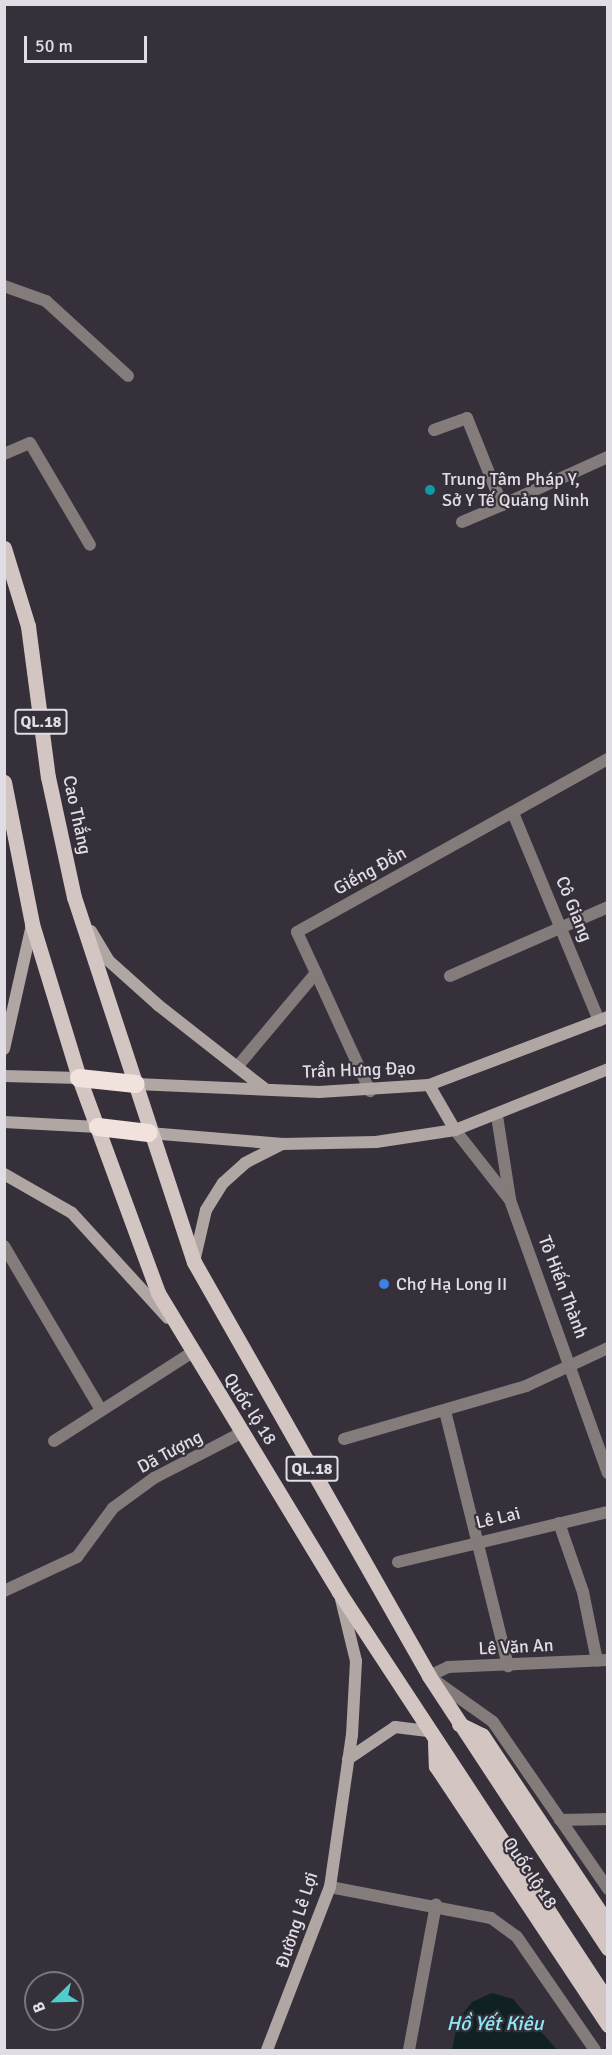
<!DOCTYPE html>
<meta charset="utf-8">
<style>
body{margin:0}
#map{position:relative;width:612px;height:2055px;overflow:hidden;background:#36303a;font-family:Signika,sans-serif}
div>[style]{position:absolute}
.water>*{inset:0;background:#102124}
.street>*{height:12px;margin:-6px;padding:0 6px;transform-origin:6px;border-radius:6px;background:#837c7b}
.secondary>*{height:12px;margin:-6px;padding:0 6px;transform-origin:6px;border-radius:6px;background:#b0a6a3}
.primary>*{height:15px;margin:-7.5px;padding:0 7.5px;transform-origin:7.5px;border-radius:7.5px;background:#d3c6c2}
.highway>*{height:18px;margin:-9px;padding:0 9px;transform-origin:9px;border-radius:9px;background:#f2e2de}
.dots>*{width:16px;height:16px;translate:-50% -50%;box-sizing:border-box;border:3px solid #36303a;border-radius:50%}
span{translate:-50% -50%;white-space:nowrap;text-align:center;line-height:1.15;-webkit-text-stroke:4.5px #36303a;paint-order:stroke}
.shield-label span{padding:2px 4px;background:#36303a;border:2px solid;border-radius:4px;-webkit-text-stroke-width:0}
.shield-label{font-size:16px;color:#e1dde4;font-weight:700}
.poi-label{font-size:18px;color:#e1dde4}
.left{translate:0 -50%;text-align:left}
.street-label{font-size:18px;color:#e1dde4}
.water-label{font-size:20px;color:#8ee8f7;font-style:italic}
.frame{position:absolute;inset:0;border:6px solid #e1dde4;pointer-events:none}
.north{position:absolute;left:24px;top:1971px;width:60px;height:60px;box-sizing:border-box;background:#36303a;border:2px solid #7a757e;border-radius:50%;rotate:247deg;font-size:16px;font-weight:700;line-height:24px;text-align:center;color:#e1dde4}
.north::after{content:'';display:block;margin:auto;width:21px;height:27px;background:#52cdcd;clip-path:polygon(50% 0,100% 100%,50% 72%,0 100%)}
.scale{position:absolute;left:24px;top:36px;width:123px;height:27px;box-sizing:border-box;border:3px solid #e1dde4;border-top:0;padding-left:8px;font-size:18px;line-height:21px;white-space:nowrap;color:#e1dde4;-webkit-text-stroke:4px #36303a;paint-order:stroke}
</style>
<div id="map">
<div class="water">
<div style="clip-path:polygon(492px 1993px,513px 1999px,557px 2050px,452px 2050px,458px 2020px,472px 2002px)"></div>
</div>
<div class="street">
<div style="left:4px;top:286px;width:45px;rotate:19.7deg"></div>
<div style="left:46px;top:301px;width:111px;rotate:42.4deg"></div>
<div style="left:434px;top:430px;width:35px;rotate:-20deg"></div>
<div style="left:467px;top:418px;width:94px;rotate:68.1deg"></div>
<div style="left:502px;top:505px;width:116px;rotate:-24.4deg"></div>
<div style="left:4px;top:454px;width:28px;rotate:-23deg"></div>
<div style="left:30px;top:443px;width:118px;rotate:59.5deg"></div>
<div style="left:462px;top:522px;width:43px;rotate:-23deg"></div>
<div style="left:513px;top:813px;width:225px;rotate:67.5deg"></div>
<div style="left:316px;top:973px;width:130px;rotate:65.4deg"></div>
<div style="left:450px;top:976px;width:172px;rotate:-23.6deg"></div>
<div style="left:237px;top:1067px;width:123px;rotate:-50deg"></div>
<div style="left:316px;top:973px;width:45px;rotate:-114.9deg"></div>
<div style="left:297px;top:932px;width:356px;rotate:-29.1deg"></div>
<div style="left:497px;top:1116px;width:84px;rotate:81.1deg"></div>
<div style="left:455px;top:1130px;width:89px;rotate:51.8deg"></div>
<div style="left:510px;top:1200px;width:290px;rotate:70.3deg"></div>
<div style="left:4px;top:1246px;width:191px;rotate:59.4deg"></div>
<div style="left:445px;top:1411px;width:263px;rotate:76.1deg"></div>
<div style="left:344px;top:1439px;width:190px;rotate:-16.2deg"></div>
<div style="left:526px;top:1386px;width:90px;rotate:-24.9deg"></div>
<div style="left:54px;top:1441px;width:163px;rotate:-32.7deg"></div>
<div style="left:559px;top:1523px;width:73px;rotate:70.8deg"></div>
<div style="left:583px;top:1592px;width:70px;rotate:78.5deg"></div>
<div style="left:398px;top:1562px;width:216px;rotate:-13.4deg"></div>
<div style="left:4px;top:1591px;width:81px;rotate:-25deg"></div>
<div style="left:77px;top:1557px;width:61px;rotate:-53.7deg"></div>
<div style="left:113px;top:1508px;width:51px;rotate:-36.2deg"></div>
<div style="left:154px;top:1478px;width:100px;rotate:-27.3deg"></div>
<div style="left:429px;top:1676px;width:21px;rotate:-25deg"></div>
<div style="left:448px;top:1667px;width:160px;rotate:-2.5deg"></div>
<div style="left:434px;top:1680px;width:72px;rotate:35.4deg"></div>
<div style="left:493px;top:1722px;width:203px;rotate:55.4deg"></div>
<div style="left:560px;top:1820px;width:48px;rotate:-1.2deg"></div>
<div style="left:330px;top:1887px;width:164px;rotate:10.9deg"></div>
<div style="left:491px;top:1918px;width:32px;rotate:36deg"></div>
<div style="left:517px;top:1937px;width:137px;rotate:55.4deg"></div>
<div style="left:409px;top:2050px;width:148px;rotate:-79.5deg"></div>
</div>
<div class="secondary">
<div style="left:91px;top:931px;width:35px;rotate:59deg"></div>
<div style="left:109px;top:961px;width:66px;rotate:41.9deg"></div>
<div style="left:158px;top:1005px;width:135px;rotate:38.1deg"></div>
<div style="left:4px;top:1049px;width:127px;rotate:-77.3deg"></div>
<div style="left:4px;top:1076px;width:75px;rotate:1.5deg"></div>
<div style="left:136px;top:1084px;width:183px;rotate:2.5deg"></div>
<div style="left:319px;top:1092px;width:110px;rotate:-3.6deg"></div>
<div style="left:429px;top:1085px;width:191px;rotate:-20.8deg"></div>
<div style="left:429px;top:1085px;width:52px;rotate:60deg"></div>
<div style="left:4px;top:1122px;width:94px;rotate:3deg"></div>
<div style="left:149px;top:1133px;width:134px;rotate:4.7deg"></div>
<div style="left:283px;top:1144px;width:93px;rotate:-1.2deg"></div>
<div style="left:376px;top:1142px;width:80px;rotate:-8.6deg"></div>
<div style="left:455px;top:1130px;width:165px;rotate:-21.7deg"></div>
<div style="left:4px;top:1174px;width:78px;rotate:29.8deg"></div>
<div style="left:72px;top:1213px;width:142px;rotate:47.6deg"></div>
<div style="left:194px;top:1262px;width:53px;rotate:-77deg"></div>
<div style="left:206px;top:1210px;width:32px;rotate:-58deg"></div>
<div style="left:223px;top:1183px;width:30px;rotate:-42deg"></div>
<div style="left:245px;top:1163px;width:42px;rotate:-27.2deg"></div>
<div style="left:348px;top:1759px;width:57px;rotate:-34.2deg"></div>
<div style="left:395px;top:1727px;width:35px;rotate:7deg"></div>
<div style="left:267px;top:2050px;width:175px;rotate:-68.9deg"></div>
<div style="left:330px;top:1887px;width:154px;rotate:-81.8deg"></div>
<div style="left:352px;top:1735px;width:74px;rotate:-86.9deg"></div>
<div style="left:356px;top:1661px;width:64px;rotate:-103.6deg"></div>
</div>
<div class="primary">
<div style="left:4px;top:548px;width:82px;rotate:72.9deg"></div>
<div style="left:28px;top:626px;width:152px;rotate:82.5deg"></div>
<div style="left:48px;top:777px;width:123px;rotate:77.8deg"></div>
<div style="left:74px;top:897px;width:384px;rotate:71.8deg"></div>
<div style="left:194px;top:1262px;width:476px;rotate:60.4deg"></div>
<div style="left:429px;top:1676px;width:326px;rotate:56.7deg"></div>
<div style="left:4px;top:782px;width:145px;rotate:78.8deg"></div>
<div style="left:32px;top:924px;width:161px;rotate:73deg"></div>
<div style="left:79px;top:1078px;width:229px;rotate:69.8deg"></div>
<div style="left:158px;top:1293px;width:350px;rotate:58.8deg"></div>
<div style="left:339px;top:1592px;width:490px;rotate:56.7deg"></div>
<div style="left:459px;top:1724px;width:25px;rotate:26deg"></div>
<div style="left:482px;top:1735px;width:227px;rotate:56.3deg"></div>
<div style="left:435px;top:1742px;width:24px;rotate:88deg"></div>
<div style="left:436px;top:1766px;width:311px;rotate:56.4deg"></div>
</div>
<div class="highway">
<div style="left:79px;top:1078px;width:57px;rotate:6deg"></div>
<div style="left:98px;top:1127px;width:51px;rotate:6.7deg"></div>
</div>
<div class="dots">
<div style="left:430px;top:490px;background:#0f9aa8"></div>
<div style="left:384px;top:1284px;background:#3f7fe0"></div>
</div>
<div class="shield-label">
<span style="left:41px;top:722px">QL.18</span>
<span style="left:312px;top:1469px">QL.18</span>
</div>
<div class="poi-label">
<span class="left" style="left:442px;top:490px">Trung Tâm Pháp Y,<br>Sở Y Tế Quảng Ninh</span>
<span class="left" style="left:396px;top:1284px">Chợ Hạ Long II</span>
</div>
<div class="street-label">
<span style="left:77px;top:815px;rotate:78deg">Cao Thắng</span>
<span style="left:370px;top:871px;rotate:-29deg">Giếng Đồn</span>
<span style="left:574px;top:909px;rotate:68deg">Cô Giang</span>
<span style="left:359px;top:1070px;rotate:-2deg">Trần Hưng Đạo</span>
<span style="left:563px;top:1287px;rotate:69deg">Tô Hiến Thành</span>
<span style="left:250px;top:1409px;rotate:57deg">Quốc lộ 18</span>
<span style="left:170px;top:1452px;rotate:-28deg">Dã Tượng</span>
<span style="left:498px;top:1518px;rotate:-13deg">Lê Lai</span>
<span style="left:516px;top:1647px;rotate:-3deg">Lê Văn An</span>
<span style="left:530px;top:1873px;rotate:56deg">Quốc lộ 18</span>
<span style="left:297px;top:1920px;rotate:-72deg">Đường Lê Lợi</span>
</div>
<div class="water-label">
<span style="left:495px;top:2023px">Hồ Yết Kiêu</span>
</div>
<div class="frame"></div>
<div class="north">B</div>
<div class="scale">50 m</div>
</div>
